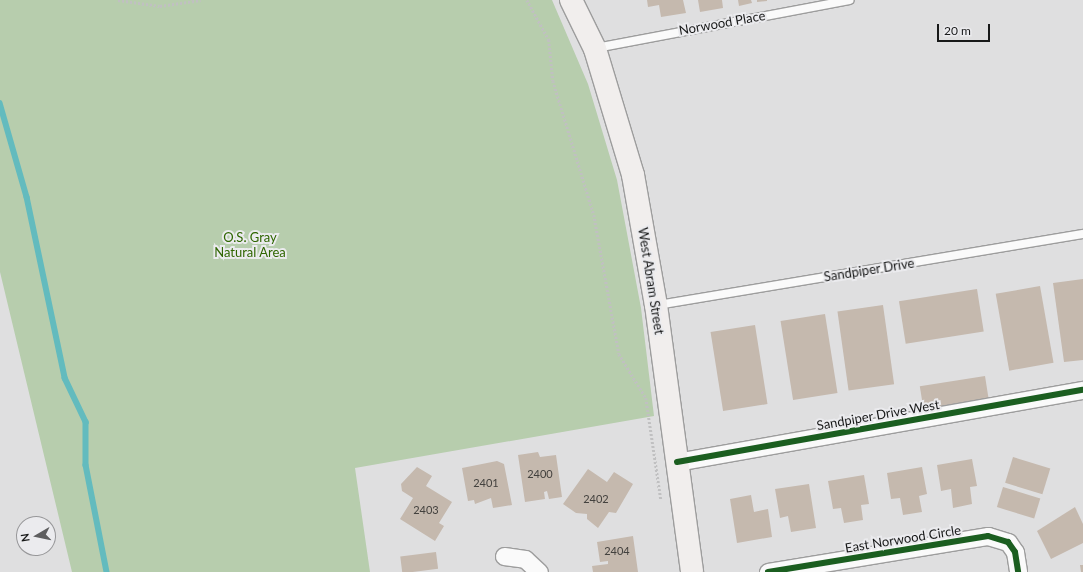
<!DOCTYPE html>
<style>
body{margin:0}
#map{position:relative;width:1083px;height:572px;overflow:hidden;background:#dfdfe0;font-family:Lato,sans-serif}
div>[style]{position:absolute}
.green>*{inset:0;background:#b7cdad}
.stream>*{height:5.5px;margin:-2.75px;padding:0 2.75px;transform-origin:2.75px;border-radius:2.75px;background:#63bbbe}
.building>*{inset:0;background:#c5b9ae;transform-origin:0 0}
.path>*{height:2.5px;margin-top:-1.25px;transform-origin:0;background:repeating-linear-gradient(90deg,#c0c0c1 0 2px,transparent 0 4px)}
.roads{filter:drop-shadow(1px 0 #9d9d9d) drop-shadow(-1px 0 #9d9d9d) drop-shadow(0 1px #9d9d9d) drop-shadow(0 -1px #9d9d9d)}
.lane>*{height:8px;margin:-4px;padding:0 4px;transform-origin:4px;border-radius:4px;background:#fafafa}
.street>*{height:17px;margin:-8.5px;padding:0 8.5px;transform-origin:8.5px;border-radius:8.5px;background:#fafafa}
.secondary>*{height:22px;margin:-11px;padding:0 11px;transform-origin:11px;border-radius:11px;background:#f1eeed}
.cycleway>*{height:6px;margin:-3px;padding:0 3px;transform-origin:3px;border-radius:3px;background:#1b5e20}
span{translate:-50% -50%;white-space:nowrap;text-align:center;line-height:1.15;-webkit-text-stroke:4px #ebebee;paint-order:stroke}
.number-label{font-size:11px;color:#43413e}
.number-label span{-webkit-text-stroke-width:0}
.street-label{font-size:13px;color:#181919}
.park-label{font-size:13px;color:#2f6600}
.north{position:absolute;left:16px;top:516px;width:40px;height:40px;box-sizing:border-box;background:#ebebee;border:1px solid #979799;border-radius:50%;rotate:261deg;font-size:11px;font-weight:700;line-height:16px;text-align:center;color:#181919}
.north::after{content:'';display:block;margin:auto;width:14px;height:18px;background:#5e5e5f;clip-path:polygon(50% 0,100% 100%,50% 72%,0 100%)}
.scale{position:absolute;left:937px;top:24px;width:53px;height:18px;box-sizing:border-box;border:2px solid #181919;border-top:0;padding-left:5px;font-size:12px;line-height:14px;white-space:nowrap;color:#181919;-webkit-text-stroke:3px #ebebee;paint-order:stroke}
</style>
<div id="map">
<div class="green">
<div style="clip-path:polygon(0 0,552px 0,588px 84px,617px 180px,641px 308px,654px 416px,355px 468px,370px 572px,72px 572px,0 272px)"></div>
</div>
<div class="stream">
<div style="left:0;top:103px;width:98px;rotate:74deg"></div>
<div style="left:27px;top:197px;width:185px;rotate:78.1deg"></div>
<div style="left:65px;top:378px;width:49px;rotate:64.5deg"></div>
<div style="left:86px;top:422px;width:43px;rotate:90deg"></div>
<div style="left:86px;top:465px;width:109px;rotate:78.9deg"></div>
</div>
<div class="building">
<div style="clip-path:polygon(647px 0,683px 0,686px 13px,661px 17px,659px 5px,648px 7px)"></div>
<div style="clip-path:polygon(698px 0,722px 0,723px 8px,700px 12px)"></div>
<div style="clip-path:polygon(738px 0,751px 0,752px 3px,739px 6px)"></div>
<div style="clip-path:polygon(757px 0,767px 0,767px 1px,757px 2px)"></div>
<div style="clip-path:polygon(1083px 279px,1083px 360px,1064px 362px,1053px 283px)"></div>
<div style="left:1040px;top:286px;width:78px;height:45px;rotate:80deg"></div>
<div style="left:977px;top:289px;width:43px;height:79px;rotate:81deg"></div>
<div style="left:883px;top:305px;width:80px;height:46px;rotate:82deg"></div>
<div style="left:825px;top:314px;width:80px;height:45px;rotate:81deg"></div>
<div style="left:755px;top:325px;width:80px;height:45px;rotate:81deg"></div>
<div style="left:985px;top:376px;width:25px;height:66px;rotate:81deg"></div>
<div style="clip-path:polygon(538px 452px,540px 457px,556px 455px,562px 497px,549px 499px,547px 491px,544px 492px,545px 499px,525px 502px,518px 455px)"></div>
<div style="left:1013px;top:457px;width:39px;height:27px;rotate:17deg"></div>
<div style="clip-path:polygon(972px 459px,977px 486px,970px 487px,972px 504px,953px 508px,951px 489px,941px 491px,937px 465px)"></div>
<div style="clip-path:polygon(497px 461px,504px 464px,512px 505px,493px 508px,491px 498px,475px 504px,474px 500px,468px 501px,462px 468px)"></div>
<div style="clip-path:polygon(417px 467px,432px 476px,426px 486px,452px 502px,439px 523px,444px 526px,435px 541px,400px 519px,413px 498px,402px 491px,401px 484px)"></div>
<div style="clip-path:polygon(922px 467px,927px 494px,919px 496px,922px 512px,903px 515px,900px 498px,891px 499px,887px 473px)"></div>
<div style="clip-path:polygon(588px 469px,607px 482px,614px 472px,633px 484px,616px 513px,609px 512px,598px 528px,587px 519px,587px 514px,576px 513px,563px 504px)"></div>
<div style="clip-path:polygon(864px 475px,869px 504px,861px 505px,863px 520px,844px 523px,841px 508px,833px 509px,828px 481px)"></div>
<div style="clip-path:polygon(809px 484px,816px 528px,791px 532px,788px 516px,780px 518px,775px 489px)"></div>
<div style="left:1003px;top:487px;width:39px;height:21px;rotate:17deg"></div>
<div style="clip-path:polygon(751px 495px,754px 512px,768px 509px,772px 537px,737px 543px,730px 499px)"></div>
<div style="clip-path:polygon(1075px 507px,1083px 524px,1083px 543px,1051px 559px,1037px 531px)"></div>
<div style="clip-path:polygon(633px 536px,638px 572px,593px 572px,592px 566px,608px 564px,608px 561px,600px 562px,597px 542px)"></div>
<div style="left:436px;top:552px;width:17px;height:36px;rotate:83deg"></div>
<div style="clip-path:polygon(1080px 565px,1083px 565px,1083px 572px,1081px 572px)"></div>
</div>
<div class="path">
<div style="left:118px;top:0;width:42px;rotate:8.1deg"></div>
<div style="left:160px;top:6px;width:41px;rotate:-8.3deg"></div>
<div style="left:527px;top:0;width:46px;rotate:61.2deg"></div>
<div style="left:549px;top:40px;width:41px;rotate:84.4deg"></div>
<div style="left:553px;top:81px;width:140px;rotate:73deg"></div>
<div style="left:594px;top:215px;width:141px;rotate:79.8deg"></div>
<div style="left:619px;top:354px;width:52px;rotate:58.5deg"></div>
<div style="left:646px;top:398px;width:103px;rotate:81.6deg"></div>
</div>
<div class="roads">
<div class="lane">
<div style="left:596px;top:48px;width:258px;rotate:-10.7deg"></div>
<div style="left:658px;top:305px;width:431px;rotate:-9.5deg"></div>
</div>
<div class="street">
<div style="left:677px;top:462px;width:412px;rotate:-10.1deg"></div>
<div style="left:504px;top:556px;width:21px;rotate:8deg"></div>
<div style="left:525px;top:559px;width:19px;rotate:43deg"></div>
<div style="left:768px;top:572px;width:223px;rotate:-9.3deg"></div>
<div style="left:988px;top:536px;width:21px;rotate:17deg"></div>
<div style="left:1008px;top:542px;width:12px;rotate:55deg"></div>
<div style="left:1015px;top:552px;width:20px;rotate:81deg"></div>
</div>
<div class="secondary">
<div style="left:571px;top:0;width:55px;rotate:63.9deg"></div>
<div style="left:595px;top:49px;width:132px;rotate:73.2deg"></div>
<div style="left:633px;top:175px;width:132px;rotate:80deg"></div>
<div style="left:656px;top:305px;width:269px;rotate:82.3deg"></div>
</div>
</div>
<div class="cycleway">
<div style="left:677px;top:462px;width:412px;rotate:-10.1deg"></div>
<div style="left:768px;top:572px;width:223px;rotate:-9.3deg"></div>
<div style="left:988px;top:536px;width:21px;rotate:17deg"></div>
<div style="left:1008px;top:542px;width:12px;rotate:55deg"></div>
<div style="left:1015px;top:552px;width:20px;rotate:81deg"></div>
</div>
<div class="number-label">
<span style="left:540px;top:474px">2400</span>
<span style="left:486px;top:483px">2401</span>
<span style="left:596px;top:499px">2402</span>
<span style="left:426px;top:510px">2403</span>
<span style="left:617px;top:551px">2404</span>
</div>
<div class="street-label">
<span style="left:722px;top:23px;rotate:-10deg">Norwood Place</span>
<span style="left:869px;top:270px;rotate:-9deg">Sandpiper Drive</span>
<span style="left:651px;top:281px;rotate:81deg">West Abram Street</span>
<span style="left:878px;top:415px;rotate:-10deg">Sandpiper Drive West</span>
<span style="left:903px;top:539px;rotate:-9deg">East Norwood Circle</span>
</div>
<div class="park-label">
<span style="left:250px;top:245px">O.S. Gray<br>Natural Area</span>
</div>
<div class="north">N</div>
<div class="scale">20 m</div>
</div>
